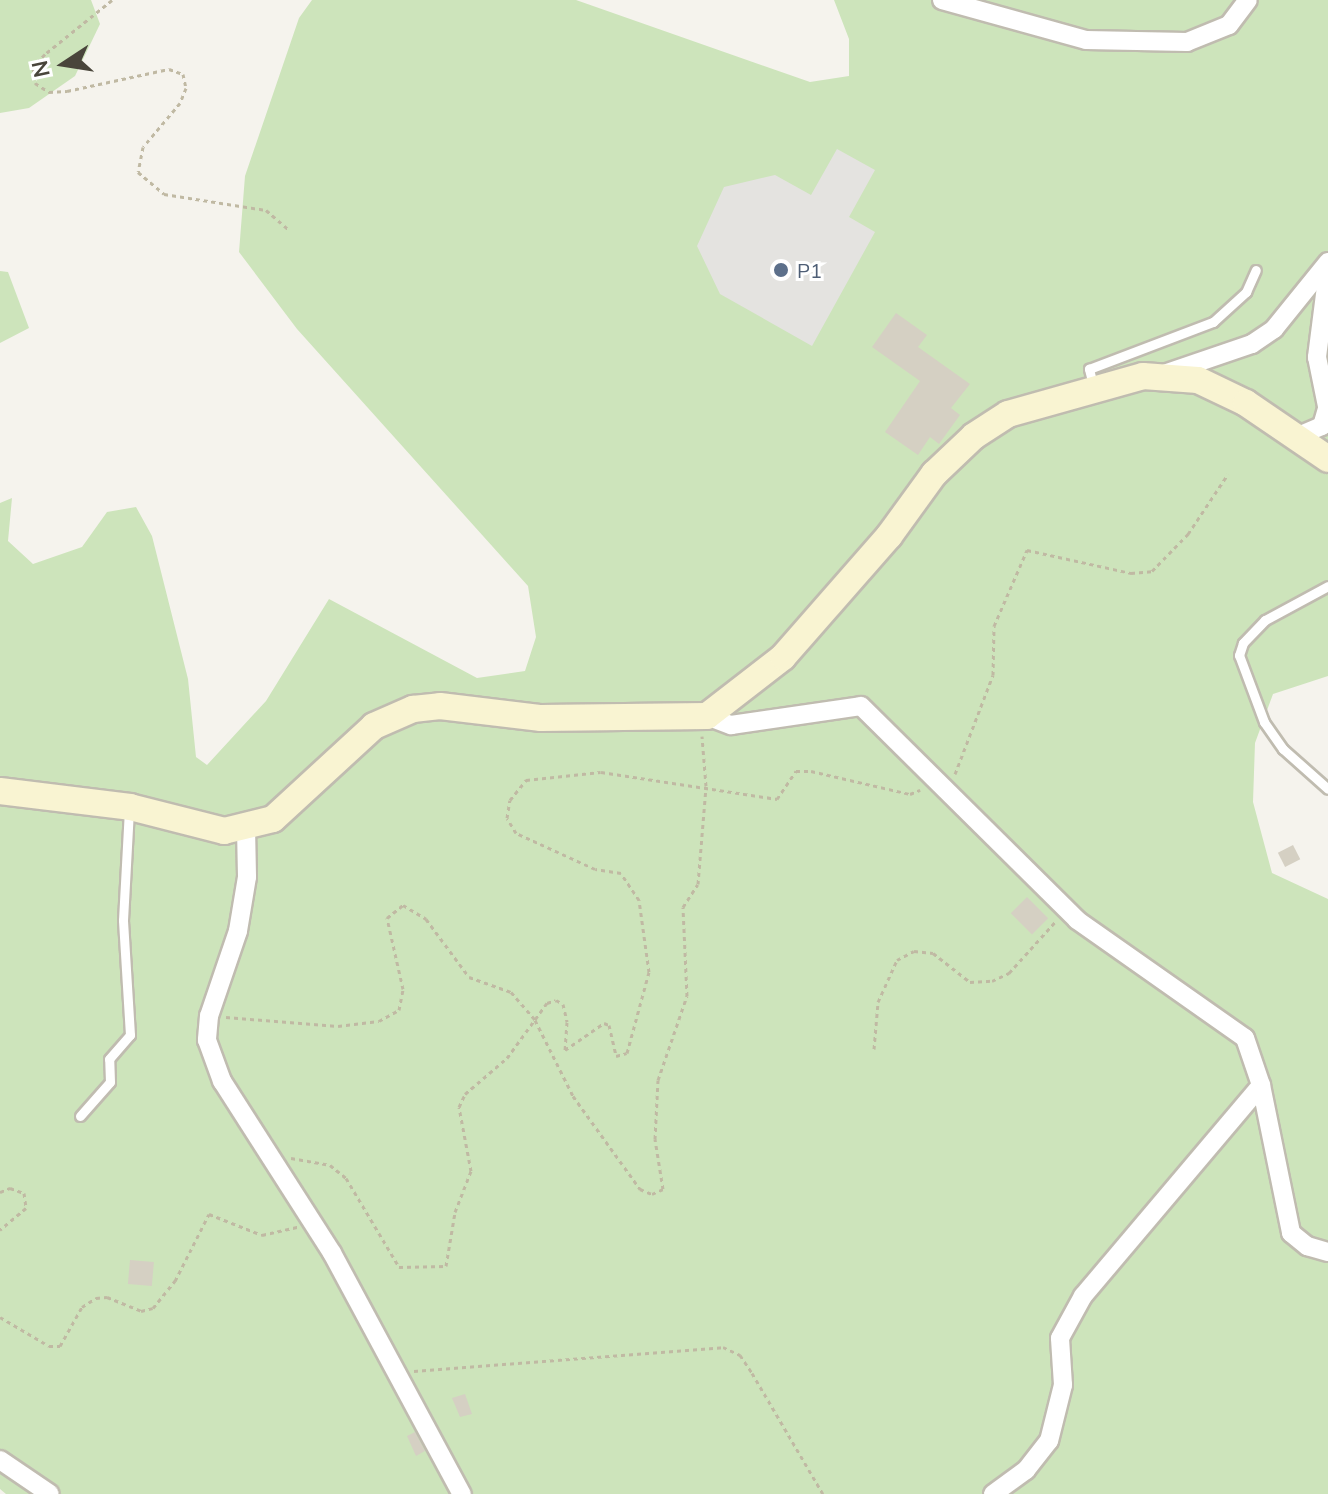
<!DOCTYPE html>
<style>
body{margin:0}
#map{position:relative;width:1328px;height:1494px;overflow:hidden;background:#f5f3ed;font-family:Mulish,sans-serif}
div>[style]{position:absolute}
.green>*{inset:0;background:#cde4bb}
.parking>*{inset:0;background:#e4e3e0}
.building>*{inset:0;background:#d5d0c3;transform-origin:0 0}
.path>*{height:3px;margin-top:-1.5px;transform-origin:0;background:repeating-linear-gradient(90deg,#c0b9a3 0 4px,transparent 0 8px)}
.roads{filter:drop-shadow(2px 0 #c0bcb0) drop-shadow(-2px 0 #c0bcb0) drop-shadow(0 2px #c0bcb0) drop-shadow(0 -2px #c0bcb0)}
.lane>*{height:9px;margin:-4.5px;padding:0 4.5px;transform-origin:4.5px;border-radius:4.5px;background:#fff}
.street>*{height:18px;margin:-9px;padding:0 9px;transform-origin:9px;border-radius:9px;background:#fff}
.secondary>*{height:26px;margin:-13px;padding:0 13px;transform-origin:13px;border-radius:13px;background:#f9f4d2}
.dots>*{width:22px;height:22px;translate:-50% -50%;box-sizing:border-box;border:4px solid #fff;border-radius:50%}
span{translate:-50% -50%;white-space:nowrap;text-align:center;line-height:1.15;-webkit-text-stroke:6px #fff;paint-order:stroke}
.service-label{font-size:20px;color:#4e5e75}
.left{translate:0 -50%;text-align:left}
.north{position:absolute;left:24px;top:24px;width:80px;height:80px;-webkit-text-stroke:6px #fff;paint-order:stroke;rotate:258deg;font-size:22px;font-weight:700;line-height:32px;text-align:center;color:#49453b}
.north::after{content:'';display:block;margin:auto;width:28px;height:36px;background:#49453b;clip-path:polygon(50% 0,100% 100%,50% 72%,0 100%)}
</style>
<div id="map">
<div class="green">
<div style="clip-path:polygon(0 0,91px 0,100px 24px,75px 76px,29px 108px,0 113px)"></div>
<div style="clip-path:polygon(312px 0,576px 0,810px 82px,849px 76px,849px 39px,834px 0,1328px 0,1328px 676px,1273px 694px,1255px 743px,1253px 802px,1272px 873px,1328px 899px,1328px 1494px,6px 1494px,0 1489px,0 503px,12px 498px,8px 541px,33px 564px,82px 547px,107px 512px,136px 507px,152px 536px,188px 679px,196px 757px,207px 765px,266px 701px,329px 599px,477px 678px,525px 671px,536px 637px,528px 586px,297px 329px,239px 252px,245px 176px,299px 18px)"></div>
<div style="clip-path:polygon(0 271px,8px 272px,29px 328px,0 343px)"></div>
</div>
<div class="parking">
<div style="clip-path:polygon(837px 149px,875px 170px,849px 217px,875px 232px,812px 346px,720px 294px,697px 246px,724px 187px,775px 175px,811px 195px)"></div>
</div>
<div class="building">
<div style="clip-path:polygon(896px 313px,927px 335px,918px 347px,970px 384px,951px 408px,960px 415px,939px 444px,930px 437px,918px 455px,885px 432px,920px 381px,872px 347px)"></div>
<div style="left:1293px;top:845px;width:16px;height:17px;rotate:63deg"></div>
<div style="left:1027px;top:897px;width:30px;height:23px;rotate:45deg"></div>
<div style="left:130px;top:1260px;width:24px;height:24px;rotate:5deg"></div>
<div style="clip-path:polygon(465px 1394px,472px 1414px,460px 1417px,452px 1398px)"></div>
<div style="clip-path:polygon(415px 1432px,425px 1451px,416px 1456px,407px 1436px)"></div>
</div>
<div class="path">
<div style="left:112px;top:0;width:86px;rotate:141.1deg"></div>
<div style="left:45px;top:54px;width:18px;rotate:133deg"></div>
<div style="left:33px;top:67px;width:16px;rotate:83deg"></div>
<div style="left:35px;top:83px;width:17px;rotate:33deg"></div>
<div style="left:49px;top:92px;width:18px;rotate:-3deg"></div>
<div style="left:67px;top:91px;width:104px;rotate:-12.2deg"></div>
<div style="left:169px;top:69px;width:15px;rotate:20deg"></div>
<div style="left:183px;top:74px;width:14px;rotate:78deg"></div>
<div style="left:186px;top:88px;width:16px;rotate:112deg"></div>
<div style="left:180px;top:103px;width:57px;rotate:130.1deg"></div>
<div style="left:143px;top:147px;width:25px;rotate:101deg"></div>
<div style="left:138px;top:172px;width:34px;rotate:40deg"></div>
<div style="left:164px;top:194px;width:103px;rotate:8.9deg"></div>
<div style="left:266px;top:210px;width:30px;rotate:41deg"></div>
<div style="left:955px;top:774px;width:106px;rotate:-69deg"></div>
<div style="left:993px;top:675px;width:49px;rotate:-88.8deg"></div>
<div style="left:994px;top:626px;width:83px;rotate:-66.5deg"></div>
<div style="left:1027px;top:550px;width:107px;rotate:12.5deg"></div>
<div style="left:1131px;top:573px;width:21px;rotate:-5deg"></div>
<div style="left:1152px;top:571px;width:52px;rotate:-45.8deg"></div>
<div style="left:1188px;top:534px;width:72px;rotate:-56.3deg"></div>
<div style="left:226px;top:1017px;width:112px;rotate:4.6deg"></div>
<div style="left:338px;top:1026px;width:41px;rotate:-7deg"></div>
<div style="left:379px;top:1021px;width:23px;rotate:-29deg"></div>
<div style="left:399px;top:1010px;width:21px;rotate:-79deg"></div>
<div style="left:403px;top:989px;width:73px;rotate:-102.7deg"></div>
<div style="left:387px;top:918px;width:21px;rotate:-39deg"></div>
<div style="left:403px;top:905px;width:27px;rotate:31deg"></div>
<div style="left:426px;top:919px;width:72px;rotate:53.4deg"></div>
<div style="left:469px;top:977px;width:45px;rotate:19.7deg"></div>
<div style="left:511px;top:992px;width:37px;rotate:49deg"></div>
<div style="left:535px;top:1020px;width:85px;rotate:63.4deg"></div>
<div style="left:573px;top:1096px;width:115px;rotate:54.2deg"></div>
<div style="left:640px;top:1189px;width:13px;rotate:23deg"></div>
<div style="left:652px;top:1194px;width:12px;rotate:-24deg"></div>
<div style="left:663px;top:1189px;width:51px;rotate:-99.1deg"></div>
<div style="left:655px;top:1139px;width:59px;rotate:-87.1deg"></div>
<div style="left:658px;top:1080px;width:89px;rotate:-71deg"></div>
<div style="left:687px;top:996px;width:89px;rotate:-92.6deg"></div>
<div style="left:683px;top:907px;width:27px;rotate:-57deg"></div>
<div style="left:698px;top:884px;width:98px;rotate:-85.3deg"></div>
<div style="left:706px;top:786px;width:50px;rotate:-94.6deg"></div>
<div style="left:874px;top:1049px;width:47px;rotate:-85.1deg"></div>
<div style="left:878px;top:1002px;width:46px;rotate:-65.7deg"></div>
<div style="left:897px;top:960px;width:19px;rotate:-28deg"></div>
<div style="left:914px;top:951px;width:19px;rotate:6deg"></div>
<div style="left:933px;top:953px;width:47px;rotate:38.1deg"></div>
<div style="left:970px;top:982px;width:22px;rotate:-3deg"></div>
<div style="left:992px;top:981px;width:19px;rotate:-25deg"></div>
<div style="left:1009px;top:973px;width:70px;rotate:-47.9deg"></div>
<div style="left:291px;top:1158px;width:40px;rotate:10deg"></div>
<div style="left:330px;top:1165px;width:21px;rotate:39deg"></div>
<div style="left:346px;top:1178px;width:104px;rotate:59.2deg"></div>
<div style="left:399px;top:1267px;width:47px;rotate:-1.2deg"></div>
<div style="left:446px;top:1266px;width:55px;rotate:-80.5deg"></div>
<div style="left:455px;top:1212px;width:44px;rotate:-68.7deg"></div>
<div style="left:471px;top:1171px;width:65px;rotate:-100.6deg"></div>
<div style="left:459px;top:1107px;width:14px;rotate:-65deg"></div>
<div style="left:465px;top:1094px;width:55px;rotate:-40.6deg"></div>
<div style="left:507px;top:1058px;width:68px;rotate:-54deg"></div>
<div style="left:547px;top:1003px;width:9px;rotate:-18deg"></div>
<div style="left:556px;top:1000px;width:8px;rotate:30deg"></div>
<div style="left:563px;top:1004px;width:18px;rotate:77deg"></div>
<div style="left:567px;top:1022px;width:28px;rotate:94deg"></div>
<div style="left:565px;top:1050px;width:47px;rotate:-34.7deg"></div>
<div style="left:604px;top:1023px;width:5px;rotate:22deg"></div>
<div style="left:609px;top:1025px;width:32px;rotate:77deg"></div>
<div style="left:616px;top:1056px;width:11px;rotate:-15deg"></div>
<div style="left:627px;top:1053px;width:84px;rotate:-74.8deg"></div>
<div style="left:649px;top:972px;width:73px;rotate:-97.9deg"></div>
<div style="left:639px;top:900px;width:32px;rotate:-124deg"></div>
<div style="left:621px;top:873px;width:26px;rotate:-171deg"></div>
<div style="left:595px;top:869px;width:87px;rotate:-155.5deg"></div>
<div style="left:516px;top:833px;width:17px;rotate:-121deg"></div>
<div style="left:507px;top:818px;width:18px;rotate:-81deg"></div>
<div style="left:510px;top:800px;width:26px;rotate:-51deg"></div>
<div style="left:526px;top:780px;width:75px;rotate:-6.1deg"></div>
<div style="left:601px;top:772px;width:178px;rotate:8.7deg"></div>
<div style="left:777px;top:799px;width:34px;rotate:-56deg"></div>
<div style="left:796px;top:771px;width:15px"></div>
<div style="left:811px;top:771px;width:102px;rotate:13.1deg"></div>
<div style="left:910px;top:794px;width:11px;rotate:-22deg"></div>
<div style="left:0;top:1192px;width:11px;rotate:-22deg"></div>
<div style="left:10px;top:1188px;width:15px;rotate:20deg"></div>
<div style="left:24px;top:1193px;width:15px;rotate:82deg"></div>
<div style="left:26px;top:1208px;width:34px;rotate:140deg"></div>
<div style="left:0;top:1317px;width:57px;rotate:30.6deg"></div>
<div style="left:49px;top:1346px;width:11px"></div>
<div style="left:60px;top:1346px;width:45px;rotate:-60.6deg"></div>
<div style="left:82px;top:1307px;width:17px;rotate:-33deg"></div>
<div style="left:96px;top:1298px;width:11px;rotate:-5deg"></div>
<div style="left:107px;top:1297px;width:37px;rotate:22deg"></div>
<div style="left:141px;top:1311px;width:12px;rotate:-14deg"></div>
<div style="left:153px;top:1308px;width:35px;rotate:-51deg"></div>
<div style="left:175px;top:1281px;width:75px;rotate:-63.1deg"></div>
<div style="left:209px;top:1214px;width:57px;rotate:21.6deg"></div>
<div style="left:262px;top:1235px;width:37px;rotate:-13deg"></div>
<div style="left:414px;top:1371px;width:310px;rotate:-4.4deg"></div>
<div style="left:723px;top:1347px;width:19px;rotate:25deg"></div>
<div style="left:740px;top:1355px;width:22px;rotate:56deg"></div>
<div style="left:752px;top:1373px;width:140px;rotate:59.6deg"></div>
</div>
<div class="roads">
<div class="lane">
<div style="left:1094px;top:389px;width:21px;rotate:-104deg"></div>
<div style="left:1089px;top:369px;width:133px;rotate:-20.8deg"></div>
<div style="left:1213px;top:322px;width:45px;rotate:-42.3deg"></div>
<div style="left:1246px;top:292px;width:24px;rotate:-66deg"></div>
<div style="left:1328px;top:586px;width:72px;rotate:151.6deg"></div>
<div style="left:1265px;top:620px;width:32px;rotate:134deg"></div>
<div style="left:1243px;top:643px;width:13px;rotate:108deg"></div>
<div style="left:1239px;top:655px;width:72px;rotate:69.5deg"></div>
<div style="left:1264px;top:722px;width:33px;rotate:55deg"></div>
<div style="left:1283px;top:749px;width:60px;rotate:41.6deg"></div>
<div style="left:80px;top:1116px;width:45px;rotate:-48.6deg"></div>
<div style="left:110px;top:1082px;width:23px;rotate:-92deg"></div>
<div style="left:109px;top:1059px;width:32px;rotate:-49deg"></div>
<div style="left:130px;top:1035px;width:115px;rotate:-93.5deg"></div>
<div style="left:123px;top:920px;width:110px;rotate:-86.9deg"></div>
</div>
<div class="street">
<div style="left:942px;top:0;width:149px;rotate:15.5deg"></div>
<div style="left:1086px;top:40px;width:101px;rotate:1.1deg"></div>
<div style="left:1187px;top:42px;width:45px;rotate:-22deg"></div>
<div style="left:1229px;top:25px;width:31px;rotate:-53deg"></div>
<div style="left:1328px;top:271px;width:87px;rotate:97.3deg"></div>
<div style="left:1317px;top:357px;width:55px;rotate:78.5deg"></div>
<div style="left:1161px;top:375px;width:96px;rotate:-18.8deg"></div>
<div style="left:1252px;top:344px;width:27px;rotate:-34deg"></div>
<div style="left:1274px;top:329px;width:86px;rotate:-51.1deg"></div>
<div style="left:1296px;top:437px;width:28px;rotate:-23deg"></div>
<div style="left:1322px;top:426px;width:18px;rotate:-74deg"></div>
<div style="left:707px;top:716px;width:26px;rotate:21deg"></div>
<div style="left:731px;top:725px;width:131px;rotate:-8.3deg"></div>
<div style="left:861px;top:706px;width:304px;rotate:44.7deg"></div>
<div style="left:1077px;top:920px;width:205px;rotate:35.1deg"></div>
<div style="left:1245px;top:1038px;width:50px;rotate:71.2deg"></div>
<div style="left:1261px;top:1085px;width:151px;rotate:78.5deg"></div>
<div style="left:1291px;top:1233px;width:21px;rotate:39deg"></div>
<div style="left:1307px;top:1246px;width:22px;rotate:16deg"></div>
<div style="left:246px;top:828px;width:49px;rotate:88.8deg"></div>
<div style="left:247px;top:877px;width:55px;rotate:99.5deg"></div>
<div style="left:238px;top:931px;width:90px;rotate:108.8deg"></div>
<div style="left:209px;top:1016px;width:24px;rotate:95deg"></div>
<div style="left:207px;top:1040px;width:44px;rotate:69.9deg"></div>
<div style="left:222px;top:1081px;width:204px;rotate:57.4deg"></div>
<div style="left:332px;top:1253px;width:274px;rotate:61.7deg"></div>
<div style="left:0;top:1460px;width:60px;rotate:34.2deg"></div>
<div style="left:993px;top:1494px;width:41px;rotate:-36deg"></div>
<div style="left:1026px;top:1470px;width:37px;rotate:-52deg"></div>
<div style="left:1049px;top:1441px;width:58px;rotate:-76deg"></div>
<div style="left:1063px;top:1385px;width:47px;rotate:-93.7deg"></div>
<div style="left:1060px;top:1338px;width:48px;rotate:-61.3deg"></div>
<div style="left:1083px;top:1296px;width:276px;rotate:-49.8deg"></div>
</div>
<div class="secondary">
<div style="left:0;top:791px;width:131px;rotate:7deg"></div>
<div style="left:130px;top:807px;width:97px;rotate:14.3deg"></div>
<div style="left:224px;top:831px;width:50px;rotate:-13.8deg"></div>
<div style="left:273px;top:819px;width:137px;rotate:-42.6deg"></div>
<div style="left:374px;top:726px;width:43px;rotate:-23.6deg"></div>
<div style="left:413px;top:709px;width:27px;rotate:-6deg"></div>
<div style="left:440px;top:706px;width:102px;rotate:6.8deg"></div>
<div style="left:541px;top:718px;width:166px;rotate:-0.7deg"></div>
<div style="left:707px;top:716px;width:96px;rotate:-37.8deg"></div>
<div style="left:783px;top:657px;width:161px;rotate:-48.8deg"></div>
<div style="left:889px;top:536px;width:77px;rotate:-54deg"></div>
<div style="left:934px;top:474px;width:55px;rotate:-43.5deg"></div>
<div style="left:974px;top:436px;width:40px;rotate:-32.9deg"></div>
<div style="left:1008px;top:414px;width:140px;rotate:-15.7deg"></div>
<div style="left:1143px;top:376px;width:55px;rotate:4.2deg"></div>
<div style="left:1198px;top:380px;width:53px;rotate:25.6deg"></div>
<div style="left:1246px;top:403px;width:99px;rotate:34.3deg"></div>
</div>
</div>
<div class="dots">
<div style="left:781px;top:270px;background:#5c6f8a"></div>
</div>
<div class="service-label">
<span class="left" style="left:797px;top:270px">P1</span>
</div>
<div class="north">N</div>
</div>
